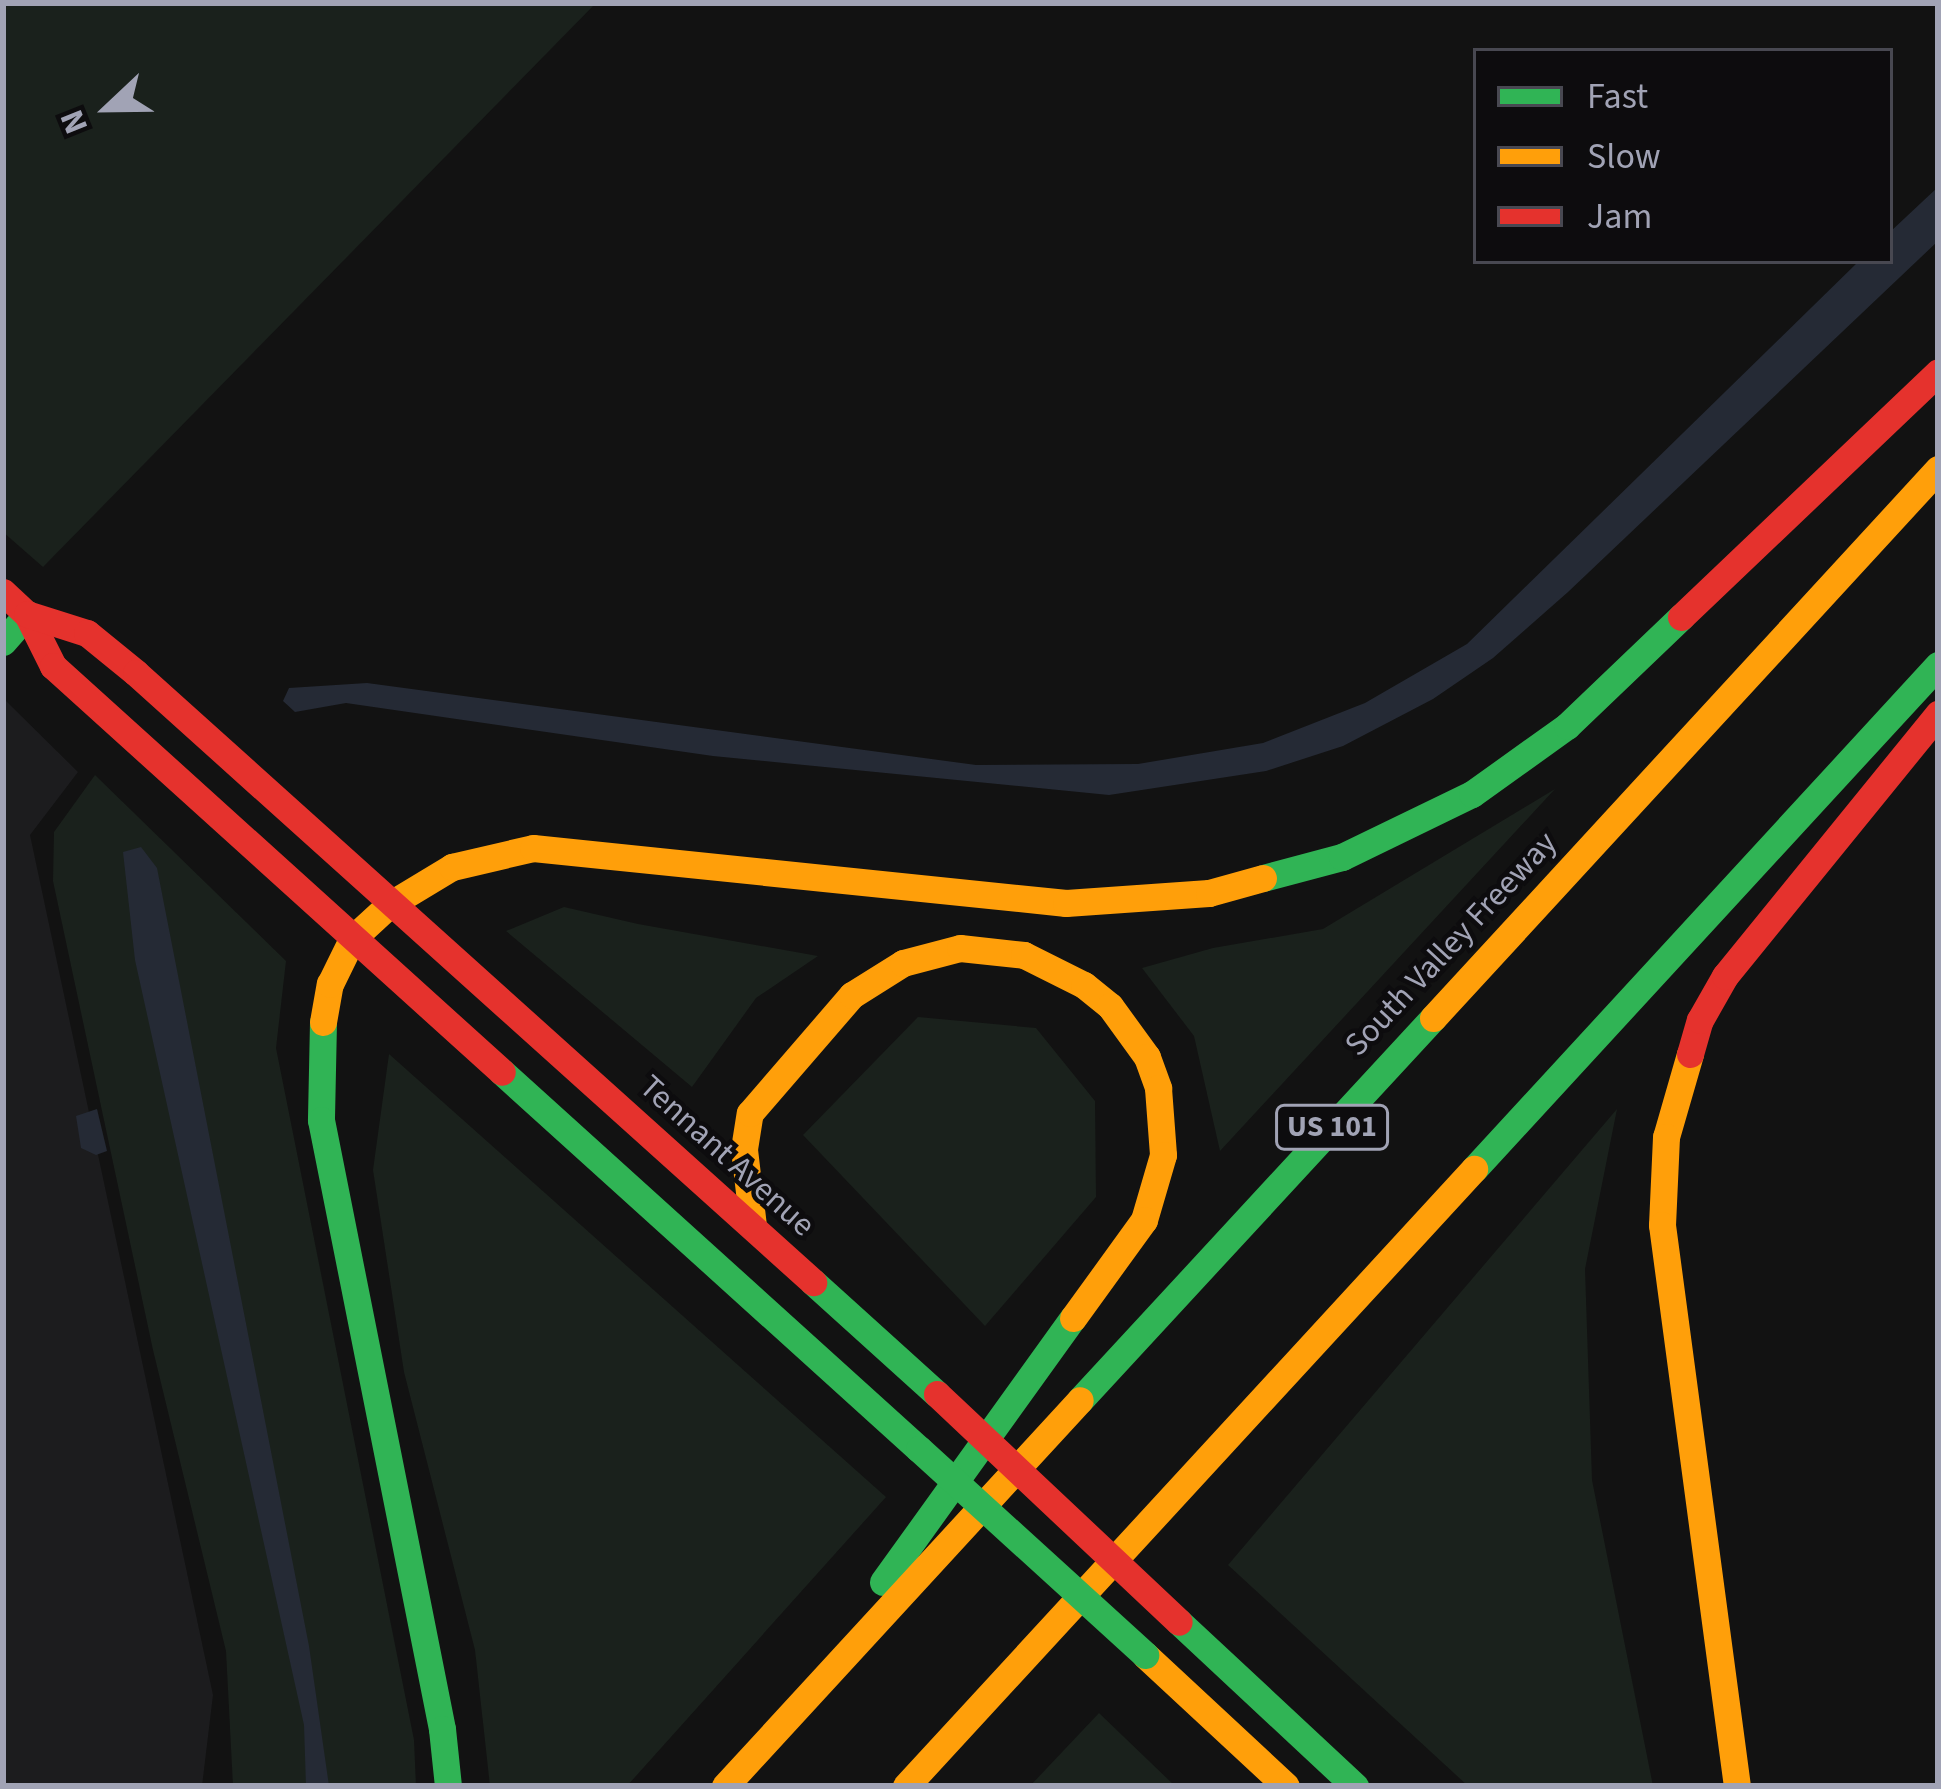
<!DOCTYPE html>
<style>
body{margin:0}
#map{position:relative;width:1941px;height:1789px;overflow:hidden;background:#121212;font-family:"Source Sans 3",sans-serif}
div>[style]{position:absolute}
.built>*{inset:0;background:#1c1c1e}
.green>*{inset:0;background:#1a211c}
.water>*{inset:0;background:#252a35}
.fast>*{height:27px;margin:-13.5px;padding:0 13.5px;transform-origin:13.5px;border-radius:13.5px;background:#30b455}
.slow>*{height:27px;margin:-13.5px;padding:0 13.5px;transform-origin:13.5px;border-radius:13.5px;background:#ff9f0a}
.jam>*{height:27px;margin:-13.5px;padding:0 13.5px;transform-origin:13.5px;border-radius:13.5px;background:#e5322d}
.fast-bridge>*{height:27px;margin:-13.5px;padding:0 13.5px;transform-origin:13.5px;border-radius:13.5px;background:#30b455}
.jam-bridge>*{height:27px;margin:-13.5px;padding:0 13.5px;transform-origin:13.5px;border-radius:13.5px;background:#e5322d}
span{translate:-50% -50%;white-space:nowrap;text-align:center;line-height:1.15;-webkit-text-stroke:9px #0d0c0e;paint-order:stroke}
.shield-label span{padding:3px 9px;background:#0d0c0e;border:3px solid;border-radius:9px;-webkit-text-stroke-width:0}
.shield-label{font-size:30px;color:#a1a3b5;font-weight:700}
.street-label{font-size:33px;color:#a1a3b5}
.frame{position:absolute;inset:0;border:6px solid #a1a3b5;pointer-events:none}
.legend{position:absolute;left:1473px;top:48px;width:420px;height:216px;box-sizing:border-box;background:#0d0c0e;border:3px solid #484851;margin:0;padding:15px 21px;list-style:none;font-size:36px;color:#a1a3b5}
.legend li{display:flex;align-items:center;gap:24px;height:60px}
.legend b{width:60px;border:3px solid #484851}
.north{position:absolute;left:48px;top:48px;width:120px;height:120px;-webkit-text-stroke:9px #0d0c0e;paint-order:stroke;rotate:248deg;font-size:33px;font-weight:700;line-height:48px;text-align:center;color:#a1a3b5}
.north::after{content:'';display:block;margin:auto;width:42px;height:54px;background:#a1a3b5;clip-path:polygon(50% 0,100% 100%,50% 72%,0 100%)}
</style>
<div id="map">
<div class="built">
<div style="clip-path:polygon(3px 698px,78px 772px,30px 835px,213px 1695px,202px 1786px,3px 1786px)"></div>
</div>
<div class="green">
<div style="clip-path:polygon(3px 3px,596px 3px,43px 567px,3px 532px)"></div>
<div style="clip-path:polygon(95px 775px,286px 961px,276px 1048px,414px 1740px,416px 1786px,233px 1786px,226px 1651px,153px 1350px,53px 881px,54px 832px)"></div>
<div style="clip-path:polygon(1555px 789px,1220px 1151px,1194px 1036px,1142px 968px,1213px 948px,1323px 929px)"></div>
<div style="clip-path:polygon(564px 907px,638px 924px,818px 956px,756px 998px,692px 1087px,506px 931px)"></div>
<div style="clip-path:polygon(918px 1017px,1036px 1028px,1095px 1101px,1096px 1197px,985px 1326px,803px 1135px)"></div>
<div style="clip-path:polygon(389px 1054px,886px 1497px,627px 1786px,490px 1786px,475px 1650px,404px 1372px,373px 1170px)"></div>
<div style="clip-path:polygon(1617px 1109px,1585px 1269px,1592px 1480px,1653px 1786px,1468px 1786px,1228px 1565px)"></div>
<div style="clip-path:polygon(1099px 1713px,1175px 1786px,1030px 1786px)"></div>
</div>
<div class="water">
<div style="clip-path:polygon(1938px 187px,1938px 241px,1568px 592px,1493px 658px,1433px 699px,1343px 746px,1266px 771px,1109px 795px,713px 756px,346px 703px,295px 712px,283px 701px,289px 688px,367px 683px,976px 765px,1138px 764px,1263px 743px,1365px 703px,1467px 644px,1859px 261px,1890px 261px,1890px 232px)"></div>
<div style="clip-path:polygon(141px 847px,157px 868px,309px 1646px,329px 1786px,306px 1786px,304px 1725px,135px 960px,123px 852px)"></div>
<div style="clip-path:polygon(97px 1109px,107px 1151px,96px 1155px,81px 1148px,76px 1116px)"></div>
</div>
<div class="fast">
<div style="left:3px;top:642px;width:37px;rotate:-49deg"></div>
<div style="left:1263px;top:878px;width:82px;rotate:-14.9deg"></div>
<div style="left:1342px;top:857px;width:144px;rotate:-25.9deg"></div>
<div style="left:1472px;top:794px;width:117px;rotate:-35.6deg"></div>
<div style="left:1567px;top:726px;width:158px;rotate:-43.7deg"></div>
<div style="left:323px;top:1022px;width:98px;rotate:91.2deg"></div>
<div style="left:321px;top:1120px;width:621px;rotate:78.76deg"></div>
<div style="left:442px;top:1729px;width:57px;rotate:84deg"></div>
<div style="left:502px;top:1072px;width:562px;rotate:42.12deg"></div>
<div style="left:1474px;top:1169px;width:685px;rotate:-47.37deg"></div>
<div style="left:813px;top:1282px;width:167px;rotate:42.1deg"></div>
<div style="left:1080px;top:1400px;width:520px;rotate:-47.26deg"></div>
<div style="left:883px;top:1582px;width:325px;rotate:-54.3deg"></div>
<div style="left:1179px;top:1622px;width:241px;rotate:43deg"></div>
</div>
<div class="slow">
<div style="left:1433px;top:1018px;width:746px;rotate:-47.39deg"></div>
<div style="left:323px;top:1022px;width:39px;rotate:-80deg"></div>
<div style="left:330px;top:984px;width:50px;rotate:-63.9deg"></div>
<div style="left:352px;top:939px;width:50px;rotate:-42.6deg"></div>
<div style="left:389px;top:905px;width:74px;rotate:-31.1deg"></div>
<div style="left:452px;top:867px;width:83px;rotate:-13.2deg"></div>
<div style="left:533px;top:848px;width:536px;rotate:5.89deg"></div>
<div style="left:1066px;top:903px;width:143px;rotate:-4deg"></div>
<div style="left:1209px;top:893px;width:56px;rotate:-15.5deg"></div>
<div style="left:1690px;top:1054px;width:86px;rotate:106.1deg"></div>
<div style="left:1666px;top:1137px;width:88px;rotate:92.6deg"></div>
<div style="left:1662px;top:1225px;width:566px;rotate:82.39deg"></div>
<div style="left:753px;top:1226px;width:78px;rotate:-96.7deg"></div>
<div style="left:744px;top:1149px;width:36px;rotate:-81deg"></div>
<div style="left:750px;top:1113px;width:156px;rotate:-49.2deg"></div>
<div style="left:852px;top:995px;width:60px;rotate:-32.1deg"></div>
<div style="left:903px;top:963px;width:59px;rotate:-14.7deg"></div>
<div style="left:960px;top:948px;width:64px;rotate:6.2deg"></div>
<div style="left:1024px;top:955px;width:67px;rotate:26.6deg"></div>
<div style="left:1084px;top:985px;width:33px;rotate:39deg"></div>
<div style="left:1110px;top:1006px;width:63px;rotate:54deg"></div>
<div style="left:1147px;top:1057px;width:33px;rotate:70deg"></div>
<div style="left:1158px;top:1088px;width:67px;rotate:85.7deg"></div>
<div style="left:1163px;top:1155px;width:68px;rotate:106.3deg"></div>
<div style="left:1144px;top:1220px;width:121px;rotate:125.9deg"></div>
<div style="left:1145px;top:1655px;width:192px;rotate:42.9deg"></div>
<div style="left:725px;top:1786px;width:524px;rotate:-47.4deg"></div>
<div style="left:906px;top:1786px;width:839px;rotate:-47.37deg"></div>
</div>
<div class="jam">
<div style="left:3px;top:592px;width:33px;rotate:43deg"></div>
<div style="left:27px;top:614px;width:58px;rotate:63.4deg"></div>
<div style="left:53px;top:666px;width:605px;rotate:42.12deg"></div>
<div style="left:27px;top:614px;width:63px;rotate:17.6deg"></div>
<div style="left:87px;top:633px;width:63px;rotate:39.2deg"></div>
<div style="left:136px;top:673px;width:911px;rotate:41.97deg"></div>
<div style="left:1681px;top:617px;width:355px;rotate:-43.6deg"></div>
<div style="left:1690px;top:1054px;width:35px;rotate:-74deg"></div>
<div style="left:1700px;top:1020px;width:51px;rotate:-60.4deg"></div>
<div style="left:1725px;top:976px;width:338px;rotate:-50.9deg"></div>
</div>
<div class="fast-bridge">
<div style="left:919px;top:1449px;width:306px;rotate:42.3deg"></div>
</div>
<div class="jam-bridge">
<div style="left:937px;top:1394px;width:332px;rotate:43.3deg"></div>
</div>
<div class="shield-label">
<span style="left:1332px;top:1127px">US 101</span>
</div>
<div class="street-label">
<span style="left:1451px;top:944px;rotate:-47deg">South Valley Freeway</span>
<span style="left:727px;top:1156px;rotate:42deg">Tennant Avenue</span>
</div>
<div class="frame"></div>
<ul class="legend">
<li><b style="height:15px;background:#30b455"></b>Fast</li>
<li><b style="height:15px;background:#ff9f0a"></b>Slow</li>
<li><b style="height:15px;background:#e5322d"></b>Jam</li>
</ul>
<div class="north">N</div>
</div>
